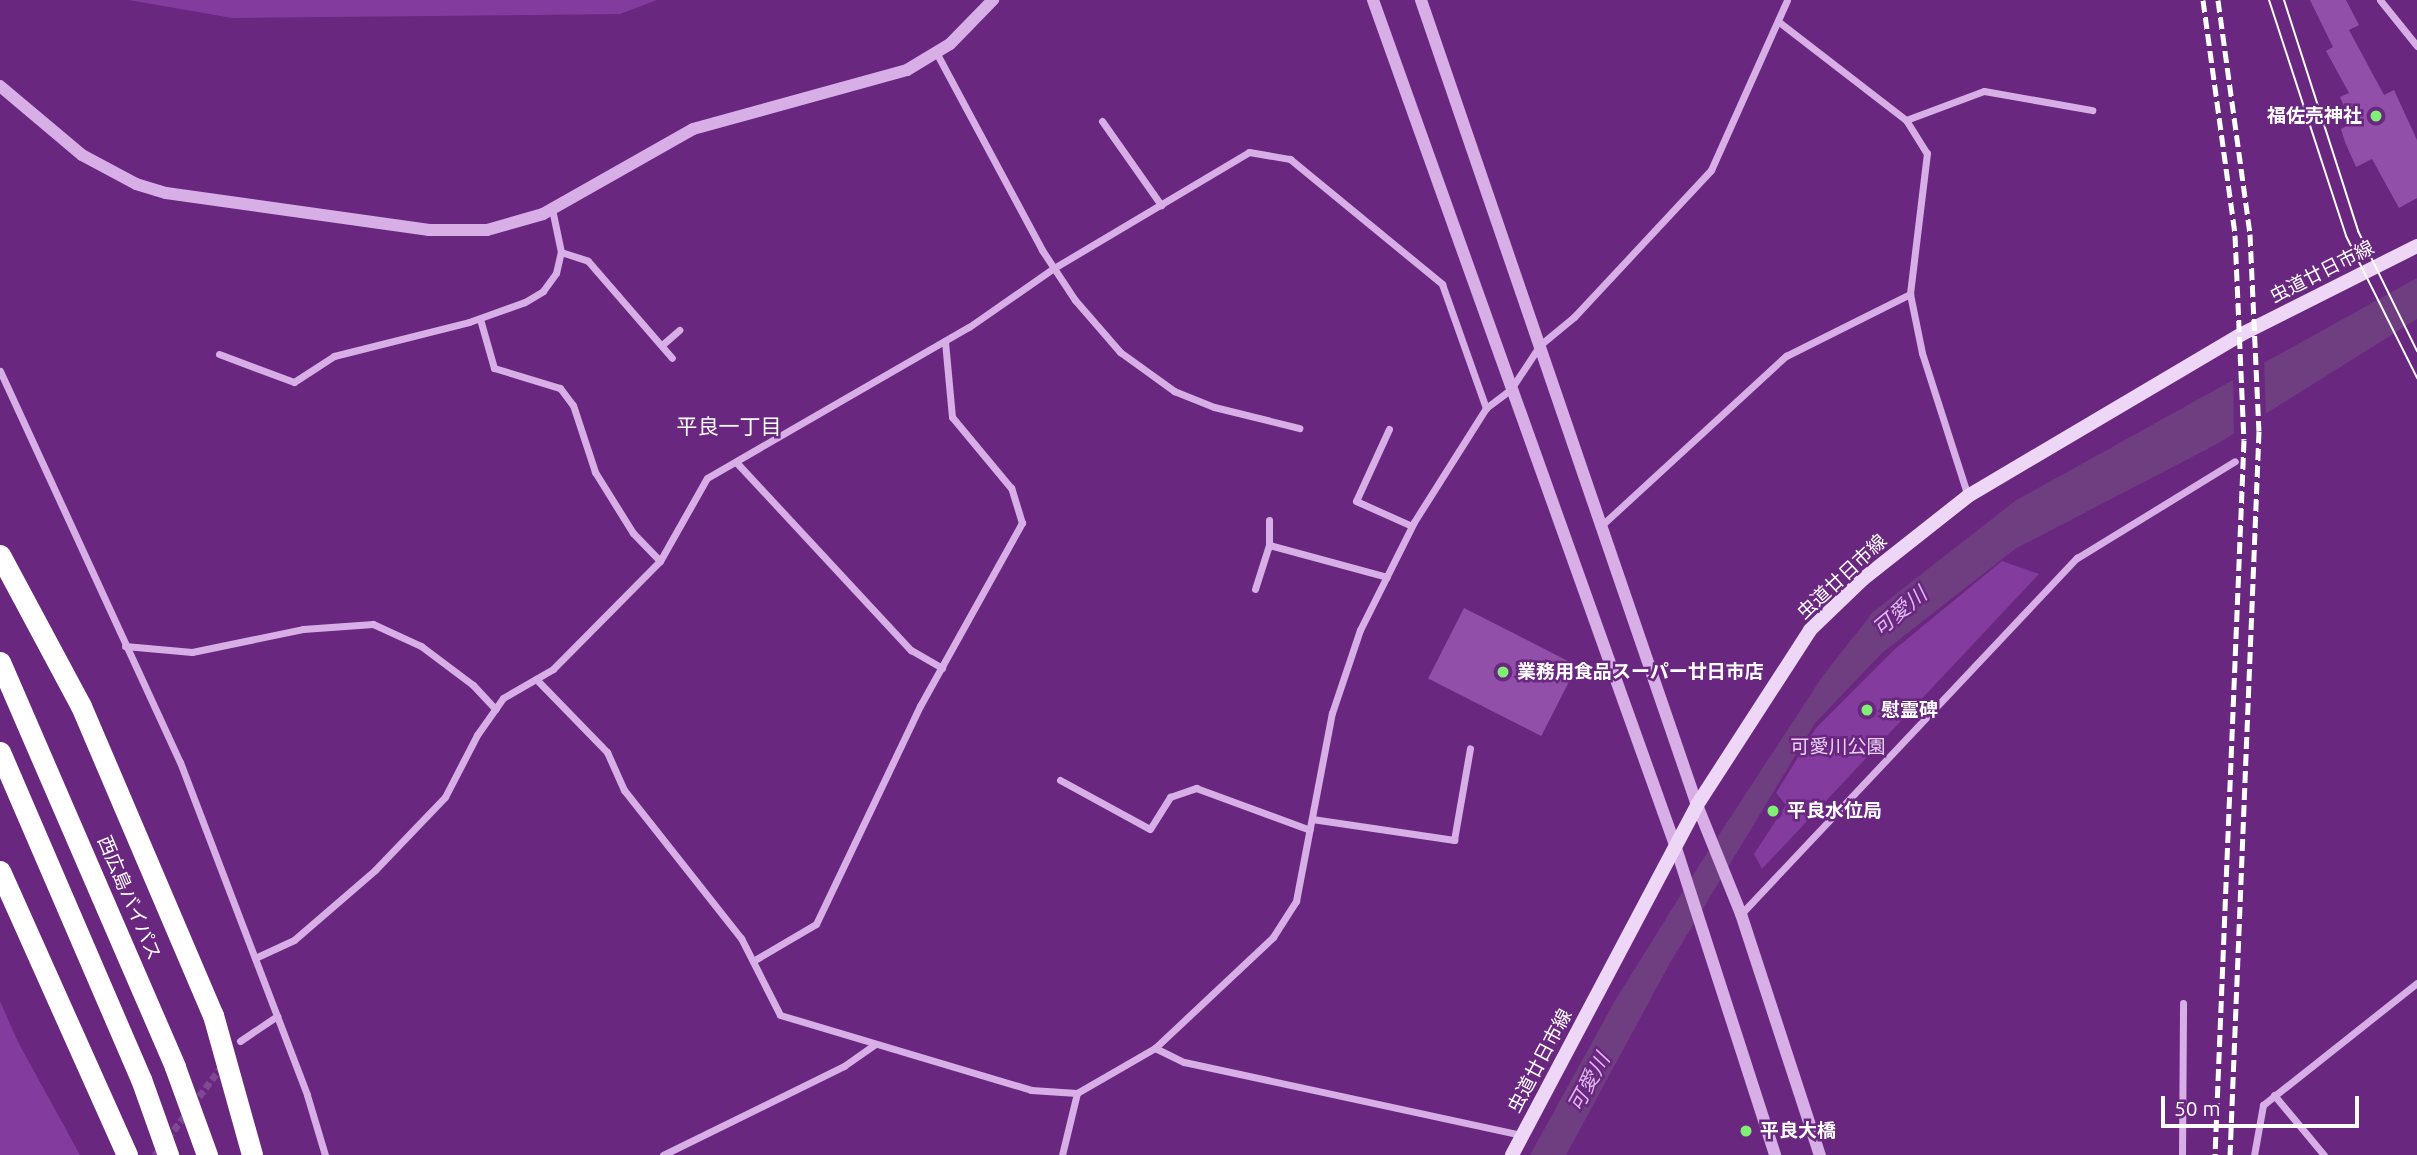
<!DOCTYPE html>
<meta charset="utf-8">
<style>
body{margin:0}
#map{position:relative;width:2417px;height:1155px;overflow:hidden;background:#692780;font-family:Ubuntu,"Noto Sans JP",sans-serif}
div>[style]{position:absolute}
.green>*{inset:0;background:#833b9d}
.water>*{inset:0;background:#6f3e80}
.pier>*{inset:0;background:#692780}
.building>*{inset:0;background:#914fa9;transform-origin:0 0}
.minor-tunnel>*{height:7px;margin-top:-3.5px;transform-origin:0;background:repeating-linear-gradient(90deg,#804793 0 7px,transparent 0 10.5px)}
.minor>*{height:7px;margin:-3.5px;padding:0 3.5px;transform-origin:3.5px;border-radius:3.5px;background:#d7aee6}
.tertiary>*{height:12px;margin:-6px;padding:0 6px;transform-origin:6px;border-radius:6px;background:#d7aee6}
.secondary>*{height:14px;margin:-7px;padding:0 7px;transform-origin:7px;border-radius:7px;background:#eed7f6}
.motorway>*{height:21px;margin:-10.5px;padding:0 10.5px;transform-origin:10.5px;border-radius:10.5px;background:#fff}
.tram>*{height:2px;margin:-1px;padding:0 1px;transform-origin:1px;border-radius:1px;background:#fff}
.rail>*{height:5px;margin-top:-2.5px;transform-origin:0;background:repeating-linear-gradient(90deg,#fff 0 12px,transparent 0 17px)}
.motorway-bridge>*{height:21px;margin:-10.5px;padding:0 10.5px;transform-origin:10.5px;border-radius:10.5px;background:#fff}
.dots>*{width:19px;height:19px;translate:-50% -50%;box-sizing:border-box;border:4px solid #692780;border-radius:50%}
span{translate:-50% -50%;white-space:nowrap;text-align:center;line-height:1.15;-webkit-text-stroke:5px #692780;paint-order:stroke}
.poi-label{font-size:19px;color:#fff;font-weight:700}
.right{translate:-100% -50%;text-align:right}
.left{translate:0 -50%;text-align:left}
.street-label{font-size:19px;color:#fff}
.park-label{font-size:19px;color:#ebd1f5}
.neighbourhood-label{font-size:21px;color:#fff}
.water-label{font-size:21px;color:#dfb9ee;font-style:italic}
.scale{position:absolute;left:2161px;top:1096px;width:198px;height:32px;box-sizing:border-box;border:4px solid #fff;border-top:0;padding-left:9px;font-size:21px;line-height:24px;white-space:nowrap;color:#fff;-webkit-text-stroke:5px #692780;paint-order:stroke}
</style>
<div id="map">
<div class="green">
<div style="clip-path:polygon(129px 0,657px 0,620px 14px,232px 18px)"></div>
<div style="clip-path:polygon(2002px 561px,2039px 574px,1762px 869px,1754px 854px,1786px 805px,1776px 793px,1816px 728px,1895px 649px)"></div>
<div style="clip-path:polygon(0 1001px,18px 1042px,80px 1155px,0 1155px)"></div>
</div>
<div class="water">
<div style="clip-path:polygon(2417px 278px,2417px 319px,2217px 444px,2015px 549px,1882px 653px,1815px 723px,1670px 963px,1566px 1155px,1530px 1155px,1616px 999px,1700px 864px,1822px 677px,1873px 612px,2015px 501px)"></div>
</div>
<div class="pier">
<div style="clip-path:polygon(2264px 358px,2266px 417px,2234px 437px,2233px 375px)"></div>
</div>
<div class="building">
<div style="clip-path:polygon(2310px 0,2346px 0,2359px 25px,2349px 30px,2384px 95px,2394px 90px,2417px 140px,2417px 198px,2399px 208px,2372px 159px,2356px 167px,2345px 142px,2341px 129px,2352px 123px,2340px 97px,2349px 93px,2326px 51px,2333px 47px)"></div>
<div style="left:1464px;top:608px;width:127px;height:79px;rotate:27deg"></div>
</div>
<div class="minor-tunnel">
<div style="left:155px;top:1155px;width:111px;rotate:-53deg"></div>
</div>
<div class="minor">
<div style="left:2380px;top:0;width:59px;rotate:51.2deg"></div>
<div style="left:1779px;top:22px;width:160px;rotate:37.7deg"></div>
<div style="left:1906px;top:120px;width:39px;rotate:58deg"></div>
<div style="left:1927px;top:153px;width:142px;rotate:96.9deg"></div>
<div style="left:1910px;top:294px;width:60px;rotate:78.5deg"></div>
<div style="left:1922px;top:353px;width:150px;rotate:72.2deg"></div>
<div style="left:937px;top:54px;width:222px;rotate:61.8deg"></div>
<div style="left:1042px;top:250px;width:60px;rotate:56.6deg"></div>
<div style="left:1075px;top:300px;width:69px;rotate:49.1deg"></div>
<div style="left:1120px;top:352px;width:67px;rotate:35.8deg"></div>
<div style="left:1174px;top:391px;width:43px;rotate:21.8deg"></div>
<div style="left:1214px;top:407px;width:88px;rotate:13.9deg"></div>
<div style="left:1906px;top:120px;width:83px;rotate:-20.4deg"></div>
<div style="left:1984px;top:91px;width:110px;rotate:10deg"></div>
<div style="left:1102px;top:121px;width:103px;rotate:54.9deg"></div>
<div style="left:561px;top:252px;width:28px;rotate:18deg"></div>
<div style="left:588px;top:261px;width:128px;rotate:49.1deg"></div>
<div style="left:480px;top:319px;width:51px;rotate:74.1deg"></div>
<div style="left:494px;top:368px;width:69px;rotate:16.9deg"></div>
<div style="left:560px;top:388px;width:21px;rotate:53deg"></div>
<div style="left:573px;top:405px;width:71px;rotate:71.8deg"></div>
<div style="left:595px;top:472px;width:72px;rotate:58.1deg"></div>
<div style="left:633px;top:533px;width:39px;rotate:46deg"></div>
<div style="left:662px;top:345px;width:23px;rotate:-41deg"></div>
<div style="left:219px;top:354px;width:80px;rotate:20.5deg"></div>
<div style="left:294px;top:382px;width:48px;rotate:-33deg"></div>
<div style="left:334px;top:356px;width:139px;rotate:-14.1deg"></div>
<div style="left:469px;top:322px;width:59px;rotate:-19.7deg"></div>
<div style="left:525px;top:302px;width:21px;rotate:-31deg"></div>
<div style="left:543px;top:291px;width:22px;rotate:-54deg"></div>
<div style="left:556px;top:273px;width:22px;rotate:-77deg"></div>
<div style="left:561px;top:252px;width:44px;rotate:-101.8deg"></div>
<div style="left:0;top:371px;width:430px;rotate:65.3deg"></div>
<div style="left:180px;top:762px;width:356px;rotate:69.1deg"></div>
<div style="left:307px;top:1095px;width:63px;rotate:73.3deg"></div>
<div style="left:1389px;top:429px;width:79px;rotate:114.6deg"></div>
<div style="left:1356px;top:501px;width:61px;rotate:24.1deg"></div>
<div style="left:736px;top:462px;width:257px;rotate:47.1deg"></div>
<div style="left:911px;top:650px;width:36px;rotate:30deg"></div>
<div style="left:1269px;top:520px;width:25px;rotate:90deg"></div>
<div style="left:1602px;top:525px;width:250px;rotate:-42.6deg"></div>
<div style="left:1786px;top:356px;width:139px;rotate:-26.6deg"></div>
<div style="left:1255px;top:589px;width:46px;rotate:-72.3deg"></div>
<div style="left:1269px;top:545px;width:122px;rotate:15.2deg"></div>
<div style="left:125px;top:646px;width:67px;rotate:5.1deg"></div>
<div style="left:192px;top:652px;width:113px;rotate:-11.7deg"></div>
<div style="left:303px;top:629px;width:70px;rotate:-4.1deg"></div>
<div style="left:373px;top:624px;width:53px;rotate:24.6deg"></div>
<div style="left:421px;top:646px;width:65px;rotate:36.9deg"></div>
<div style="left:473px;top:685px;width:33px;rotate:47deg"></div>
<div style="left:536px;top:679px;width:102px;rotate:45.8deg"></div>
<div style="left:607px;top:752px;width:42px;rotate:65.9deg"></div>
<div style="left:624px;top:790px;width:189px;rotate:51.7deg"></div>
<div style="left:741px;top:938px;width:86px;rotate:63.1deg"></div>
<div style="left:780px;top:1015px;width:262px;rotate:16.6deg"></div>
<div style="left:1031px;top:1090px;width:46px;rotate:3.7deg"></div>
<div style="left:1077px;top:1093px;width:90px;rotate:-30deg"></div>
<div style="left:1155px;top:1048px;width:162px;rotate:-43.2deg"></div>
<div style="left:1273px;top:937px;width:43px;rotate:-57.4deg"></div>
<div style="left:1296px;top:901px;width:191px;rotate:-79.2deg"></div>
<div style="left:1332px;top:713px;width:88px;rotate:-71.4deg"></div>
<div style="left:1360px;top:630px;width:121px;rotate:-63.4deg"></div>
<div style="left:1414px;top:522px;width:135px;rotate:-57.7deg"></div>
<div style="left:1486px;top:408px;width:31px;rotate:-37deg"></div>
<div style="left:1511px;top:389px;width:53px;rotate:-56.6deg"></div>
<div style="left:1540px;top:345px;width:44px;rotate:-39.5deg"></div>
<div style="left:1574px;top:317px;width:201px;rotate:-47deg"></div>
<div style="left:1711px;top:170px;width:186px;rotate:-65.9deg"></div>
<div style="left:1060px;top:780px;width:102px;rotate:28.6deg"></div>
<div style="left:1150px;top:829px;width:38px;rotate:-58deg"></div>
<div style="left:1170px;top:797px;width:28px;rotate:-19deg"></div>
<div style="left:1196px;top:788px;width:121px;rotate:20.2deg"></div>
<div style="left:1312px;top:819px;width:144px;rotate:8.4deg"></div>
<div style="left:1454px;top:840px;width:93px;rotate:-80.1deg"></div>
<div style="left:1741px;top:914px;width:490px;rotate:-46.7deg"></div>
<div style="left:2077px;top:558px;width:185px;rotate:-31.5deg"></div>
<div style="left:255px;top:958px;width:43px;rotate:-24.8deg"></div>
<div style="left:294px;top:940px;width:107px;rotate:-40.8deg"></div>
<div style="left:375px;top:870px;width:101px;rotate:-46.2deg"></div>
<div style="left:445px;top:797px;width:70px;rotate:-62.7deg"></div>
<div style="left:477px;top:735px;width:45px;rotate:-54.9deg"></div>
<div style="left:503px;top:698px;width:58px;rotate:-30.1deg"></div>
<div style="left:553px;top:669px;width:152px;rotate:-45.3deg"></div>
<div style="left:660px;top:561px;width:95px;rotate:-60.5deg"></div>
<div style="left:707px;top:478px;width:302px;rotate:-30deg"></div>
<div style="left:969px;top:327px;width:103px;rotate:-34.8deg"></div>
<div style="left:1054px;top:268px;width:227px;rotate:-30.7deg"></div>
<div style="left:1249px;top:152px;width:42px;rotate:9.7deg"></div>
<div style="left:1290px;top:159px;width:197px;rotate:39.4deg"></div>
<div style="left:1442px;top:284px;width:132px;rotate:70.5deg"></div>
<div style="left:753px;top:961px;width:73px;rotate:-30.4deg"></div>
<div style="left:816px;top:924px;width:242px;rotate:-64.5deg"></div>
<div style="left:920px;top:706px;width:210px;rotate:-60.9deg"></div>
<div style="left:1022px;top:523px;width:37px;rotate:-107deg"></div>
<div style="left:1011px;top:488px;width:92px;rotate:-129.7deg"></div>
<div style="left:952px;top:417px;width:76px;rotate:-95.3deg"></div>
<div style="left:240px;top:1041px;width:45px;rotate:-34deg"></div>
<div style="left:1155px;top:1048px;width:32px;rotate:26deg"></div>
<div style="left:1184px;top:1062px;width:346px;rotate:12.2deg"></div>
<div style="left:2274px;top:1095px;width:78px;rotate:50.2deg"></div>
<div style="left:663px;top:1155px;width:202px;rotate:-26.2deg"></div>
<div style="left:844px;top:1066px;width:38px;rotate:-35deg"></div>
<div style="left:1062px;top:1155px;width:64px;rotate:-76.4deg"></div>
<div style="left:2182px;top:1155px;width:152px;rotate:-89.6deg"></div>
<div style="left:2254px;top:1155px;width:51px;rotate:-79.8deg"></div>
<div style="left:2263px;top:1105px;width:196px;rotate:-38.4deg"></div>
</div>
<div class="tertiary">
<div style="left:1373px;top:0;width:897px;rotate:70.33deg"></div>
<div style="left:1675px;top:845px;width:326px;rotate:72.1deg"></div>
<div style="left:1421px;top:0;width:851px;rotate:71.08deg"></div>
<div style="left:1697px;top:805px;width:118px;rotate:68deg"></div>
<div style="left:1741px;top:914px;width:254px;rotate:71.9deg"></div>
<div style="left:0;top:86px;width:107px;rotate:40.1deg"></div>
<div style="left:82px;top:155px;width:61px;rotate:28.2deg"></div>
<div style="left:136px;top:184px;width:31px;rotate:17deg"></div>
<div style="left:166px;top:193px;width:266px;rotate:8deg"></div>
<div style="left:429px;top:230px;width:58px"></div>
<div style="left:487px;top:230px;width:58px;rotate:-15.9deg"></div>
<div style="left:543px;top:214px;width:172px;rotate:-29.5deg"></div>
<div style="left:693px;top:129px;width:222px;rotate:-15.4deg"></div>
<div style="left:907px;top:70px;width:50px;rotate:-31.2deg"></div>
<div style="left:950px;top:44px;width:62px;rotate:-45.7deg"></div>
</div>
<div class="secondary">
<div style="left:1512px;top:1155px;width:396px;rotate:-62.1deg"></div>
<div style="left:1697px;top:805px;width:208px;rotate:-57.1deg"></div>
<div style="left:1810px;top:630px;width:74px;rotate:-43.9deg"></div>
<div style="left:1863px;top:579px;width:134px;rotate:-38.3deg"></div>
<div style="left:1968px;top:496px;width:318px;rotate:-30.6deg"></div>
<div style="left:2242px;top:334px;width:196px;rotate:-26.7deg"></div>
</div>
<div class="motorway">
<div style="left:0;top:555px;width:171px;rotate:61.8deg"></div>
<div style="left:81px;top:706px;width:336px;rotate:66.9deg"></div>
<div style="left:213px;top:1015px;width:145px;rotate:74.4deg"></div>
<div style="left:0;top:662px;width:441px;rotate:66.6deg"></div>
<div style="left:0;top:752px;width:356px;rotate:66.7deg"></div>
<div style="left:0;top:871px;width:311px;rotate:65.9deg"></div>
</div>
<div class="tram">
<div style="left:2269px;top:0;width:248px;rotate:71.9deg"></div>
<div style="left:2346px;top:236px;width:159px;rotate:63.4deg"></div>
<div style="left:2284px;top:0;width:243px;rotate:72.2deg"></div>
<div style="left:2358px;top:231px;width:134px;rotate:63.8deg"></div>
</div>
<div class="rail">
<div style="left:2203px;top:0;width:237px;rotate:82.2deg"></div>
<div style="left:2235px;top:235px;width:205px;rotate:87.5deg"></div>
<div style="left:2244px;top:440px;width:716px;rotate:92.32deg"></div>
<div style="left:2218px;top:0;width:236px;rotate:82.2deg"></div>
<div style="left:2250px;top:234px;width:197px;rotate:87.4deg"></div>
<div style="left:2259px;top:431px;width:725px;rotate:92.29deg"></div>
</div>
<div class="motorway-bridge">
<div style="left:175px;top:1067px;width:94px;rotate:70deg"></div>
<div style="left:141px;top:1079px;width:81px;rotate:70.4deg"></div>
</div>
<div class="dots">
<div style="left:2376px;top:116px;background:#81ee74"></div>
<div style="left:1503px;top:672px;background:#81ee74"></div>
<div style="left:1867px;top:710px;background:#81ee74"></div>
<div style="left:1773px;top:811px;background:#81ee74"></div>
<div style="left:1746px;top:1131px;background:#81ee74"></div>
</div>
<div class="poi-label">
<span class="right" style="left:2362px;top:116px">福佐売神社</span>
<span class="left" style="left:1517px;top:672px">業務用食品スーパー廿日市店</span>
<span class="left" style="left:1881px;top:710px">慰霊碑</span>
<span class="left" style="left:1787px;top:811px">平良水位局</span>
<span class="left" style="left:1760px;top:1131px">平良大橋</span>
</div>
<div class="street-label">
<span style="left:2322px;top:272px;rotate:-27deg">虫道廿日市線</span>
<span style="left:1842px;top:577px;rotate:-43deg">虫道廿日市線</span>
<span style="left:129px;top:898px;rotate:67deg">西広島バイパス</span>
<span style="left:1540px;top:1061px;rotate:-62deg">虫道廿日市線</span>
</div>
<div class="park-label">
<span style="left:1838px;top:747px">可愛川公園</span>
</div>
<div class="neighbourhood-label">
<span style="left:729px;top:426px">平良一丁目</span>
</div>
<div class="water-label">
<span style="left:1899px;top:611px;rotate:-40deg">可愛川</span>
<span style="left:1588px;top:1082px;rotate:-61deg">可愛川</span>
</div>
<div class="scale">50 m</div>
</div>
